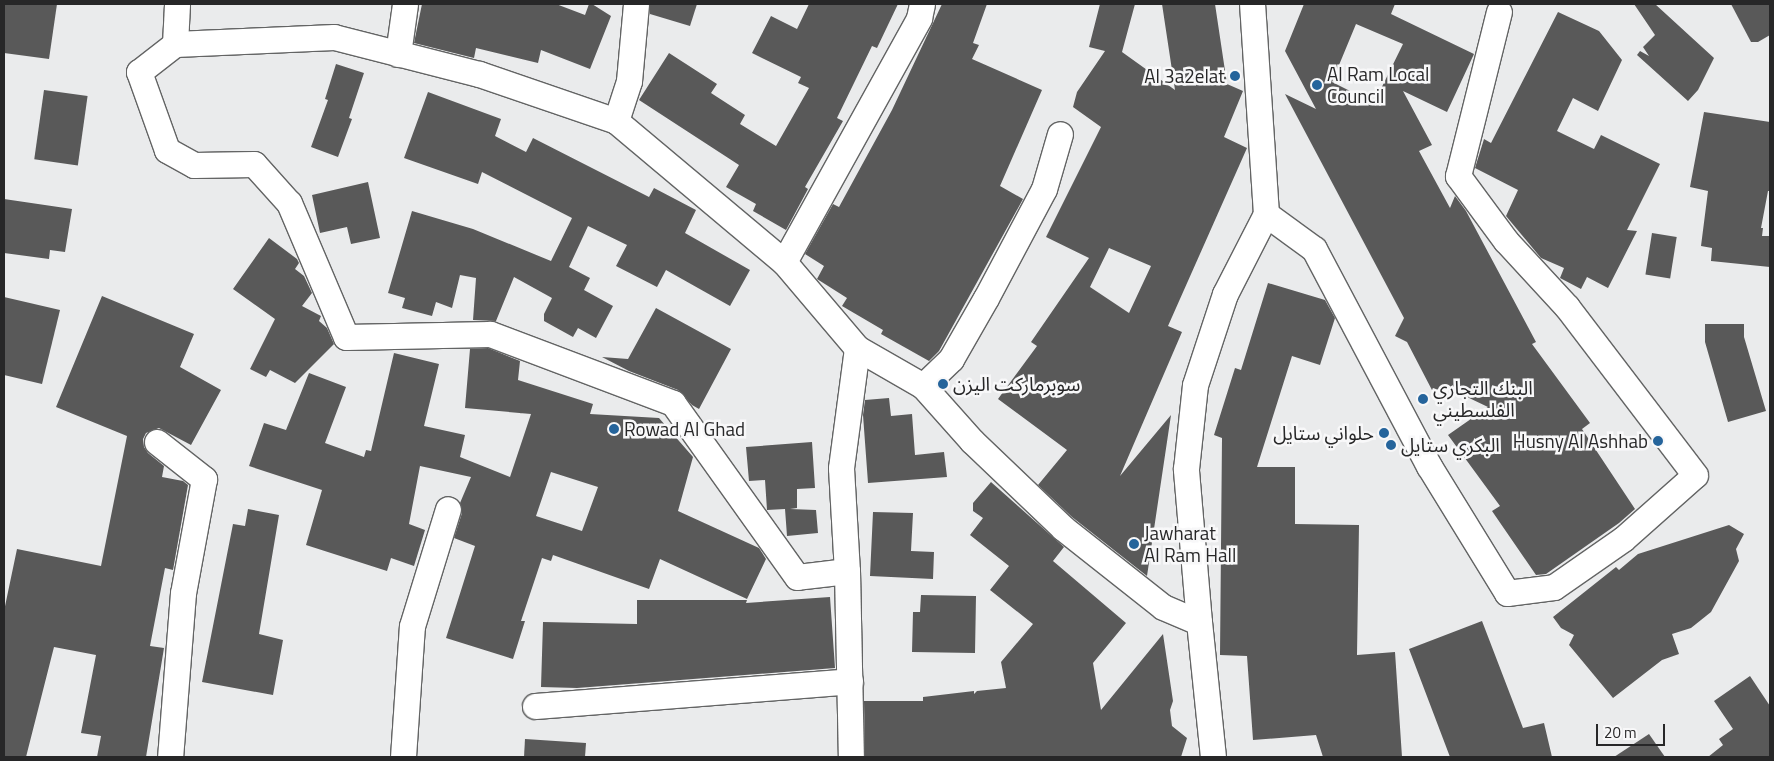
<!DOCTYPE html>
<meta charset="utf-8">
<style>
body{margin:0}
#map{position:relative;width:1774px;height:761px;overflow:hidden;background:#eaebec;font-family:"Titillium Web","Noto Sans Arabic",sans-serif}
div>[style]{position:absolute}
.building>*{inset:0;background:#595959;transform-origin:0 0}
.roads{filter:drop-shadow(1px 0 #636464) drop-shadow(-1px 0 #636464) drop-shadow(0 1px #636464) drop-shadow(0 -1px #636464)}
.minor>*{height:25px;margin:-12.5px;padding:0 12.5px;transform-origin:12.5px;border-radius:12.5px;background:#fff}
.dots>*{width:14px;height:14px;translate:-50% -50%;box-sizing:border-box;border:2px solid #f8f8f9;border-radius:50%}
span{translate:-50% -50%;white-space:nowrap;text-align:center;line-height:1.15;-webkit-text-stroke:5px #f8f8f9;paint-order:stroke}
.poi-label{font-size:19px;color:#272728}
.left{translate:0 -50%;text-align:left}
.right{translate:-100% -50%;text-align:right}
.frame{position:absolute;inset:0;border:5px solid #272728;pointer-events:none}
.scale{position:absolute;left:1596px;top:724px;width:69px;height:22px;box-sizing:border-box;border:2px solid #272728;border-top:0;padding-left:6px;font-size:15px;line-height:18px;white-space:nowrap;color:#272728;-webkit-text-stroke:4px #f8f8f9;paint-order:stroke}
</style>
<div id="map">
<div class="building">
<div style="clip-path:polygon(4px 4px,57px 4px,49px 59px,4px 53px)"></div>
<div style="clip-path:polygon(422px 4px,556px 4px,585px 15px,589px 4px,592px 4px,611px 16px,590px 69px,541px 50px,538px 63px,476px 48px,474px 58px,414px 43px)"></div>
<div style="clip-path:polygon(650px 4px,697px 4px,690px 26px,650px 14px)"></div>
<div style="clip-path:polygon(809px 4px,898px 4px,877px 48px,872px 46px,837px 118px,843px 121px,805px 187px,808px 189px,786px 230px,753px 211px,756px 204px,726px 187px,739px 165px,639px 100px,669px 53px,717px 84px,711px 93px,745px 115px,740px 124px,776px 146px,809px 88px,798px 83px,801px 77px,752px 53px,771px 16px,797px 29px)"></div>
<div style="clip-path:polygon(942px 4px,987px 4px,973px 43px,979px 45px,972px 59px,1042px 90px,1000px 186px,1023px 199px,939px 351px,929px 361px,881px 334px,883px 330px,842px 306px,847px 298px,817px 279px,824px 266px,805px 254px,833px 204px,839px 207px,892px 110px)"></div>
<div style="clip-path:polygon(evenodd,1100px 4px,1135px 4px,1122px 52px,1175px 90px,1162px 4px,1215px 4px,1227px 84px,1243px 91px,1224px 137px,1247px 148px,1168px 326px,1182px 332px,1120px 476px,1171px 415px,1147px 576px,1072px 517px,1038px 485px,1067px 450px,998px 399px,1037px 346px,1031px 342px,1089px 258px,1046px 237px,1101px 127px,1073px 107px,1077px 92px,1105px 51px,1089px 47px,1100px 4px,1109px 248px,1151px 266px,1129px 313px,1090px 287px,1109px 248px)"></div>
<div style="clip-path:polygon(evenodd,1304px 4px,1395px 4px,1391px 14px,1474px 54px,1447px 112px,1403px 91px,1432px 145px,1419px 151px,1450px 208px,1455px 196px,1466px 211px,1536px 342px,1532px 344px,1590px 423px,1582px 429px,1635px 509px,1619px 523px,1546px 574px,1536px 575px,1492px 511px,1500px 506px,1448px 435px,1488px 407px,1444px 386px,1433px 392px,1407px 342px,1395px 336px,1404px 318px,1285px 94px,1316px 109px,1285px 51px,1304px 4px,1356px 24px,1403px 44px,1374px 103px,1332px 82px,1356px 24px)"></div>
<div style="clip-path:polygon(1634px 4px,1655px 4px,1714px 58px,1698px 90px,1688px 101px,1637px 55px,1640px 51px,1649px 56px,1643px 47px,1655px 35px)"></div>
<div style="clip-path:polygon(1731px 4px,1770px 4px,1770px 35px,1758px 42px,1751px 42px)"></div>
<div style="clip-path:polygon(1558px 12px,1599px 31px,1622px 60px,1598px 111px,1573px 98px,1557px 131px,1594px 149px,1601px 135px,1660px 164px,1627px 230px,1637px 231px,1608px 288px,1587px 277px,1581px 289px,1560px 278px,1564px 268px,1541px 258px,1506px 216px,1518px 190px,1475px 168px,1484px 139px,1491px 143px)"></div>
<div style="clip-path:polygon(336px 64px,364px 73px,349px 118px,352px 119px,338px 157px,311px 147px,328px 100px,325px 99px)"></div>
<div style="left:44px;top:90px;width:44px;height:70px;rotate:8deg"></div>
<div style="clip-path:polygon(428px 92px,501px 119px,495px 136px,526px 152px,533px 138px,649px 197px,654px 188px,696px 210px,685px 233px,750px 270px,730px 306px,666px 270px,657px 287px,616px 266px,627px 245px,588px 226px,569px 267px,590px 278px,584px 290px,613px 306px,596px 338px,578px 328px,573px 337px,544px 321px,544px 314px,552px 298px,514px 277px,496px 321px,473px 320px,476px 278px,460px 275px,452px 308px,436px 302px,432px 316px,402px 308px,405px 298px,388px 293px,412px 211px,473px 229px,551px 261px,572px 218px,482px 172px,478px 184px,404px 158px)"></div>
<div style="clip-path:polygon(1704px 112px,1770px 122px,1770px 191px,1768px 191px,1761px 228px,1763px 228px,1762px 236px,1770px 236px,1770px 267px,1711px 261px,1712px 248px,1701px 246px,1708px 191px,1690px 187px)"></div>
<div style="clip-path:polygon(368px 182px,380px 238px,351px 244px,347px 227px,320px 233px,312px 195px)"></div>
<div style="clip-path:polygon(4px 199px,72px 209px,65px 252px,50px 250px,49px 259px,4px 253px)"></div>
<div style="left:1652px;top:233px;width:25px;height:42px;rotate:9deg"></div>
<div style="clip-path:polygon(269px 238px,297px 259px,299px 263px,295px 269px,304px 276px,312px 293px,302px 306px,321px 316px,319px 321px,327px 328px,334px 344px,295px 383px,270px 370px,266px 377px,250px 369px,275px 319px,233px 289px)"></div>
<div style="clip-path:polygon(1268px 283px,1325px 300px,1335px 318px,1320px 365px,1292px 356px,1257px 467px,1295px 467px,1295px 524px,1359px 525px,1357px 655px,1395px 652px,1402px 757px,1323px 757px,1316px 735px,1253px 740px,1247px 656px,1220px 655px,1222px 438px,1214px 435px,1235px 368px,1241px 370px)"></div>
<div style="clip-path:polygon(102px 296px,194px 334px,180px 367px,221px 390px,191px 445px,159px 428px,146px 433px,143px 439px,144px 447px,148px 453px,164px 466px,162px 477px,183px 481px,188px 485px,173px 570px,165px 568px,150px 646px,164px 648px,146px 757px,97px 757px,101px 736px,81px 733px,96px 655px,54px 647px,26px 757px,4px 757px,4px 611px,17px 549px,101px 566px,127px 436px,56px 407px)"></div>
<div style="clip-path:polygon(4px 297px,60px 310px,42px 384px,4px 375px)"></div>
<div style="clip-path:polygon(656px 308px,731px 349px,699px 409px,692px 405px,678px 390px,629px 371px,602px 357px,628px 359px)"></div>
<div style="clip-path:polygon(1705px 324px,1744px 324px,1744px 337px,1766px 411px,1728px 422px,1705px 342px)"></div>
<div style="clip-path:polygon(evenodd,488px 348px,520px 361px,518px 380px,593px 404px,590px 414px,659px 418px,693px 457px,678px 511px,759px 548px,766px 559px,747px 599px,660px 559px,649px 589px,553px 555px,551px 561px,542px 558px,521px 621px,525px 621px,513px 659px,446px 638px,475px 546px,454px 538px,462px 513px,460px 503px,471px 477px,420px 466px,409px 524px,425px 530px,414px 566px,391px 558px,387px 571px,306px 545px,322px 490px,249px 466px,264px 423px,286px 430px,309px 373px,346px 387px,325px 443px,364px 457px,366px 450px,371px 451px,394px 353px,439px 364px,424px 426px,465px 435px,460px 457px,510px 477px,531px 414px,465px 408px,470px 349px,488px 348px,551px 472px,598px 487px,582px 531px,536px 516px,551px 472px)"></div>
<div style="clip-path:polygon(889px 398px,891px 416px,912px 414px,915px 455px,944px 452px,947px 477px,868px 483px,863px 415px,865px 400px)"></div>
<div style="clip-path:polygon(812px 442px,815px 488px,797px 489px,797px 508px,790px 509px,816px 510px,818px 533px,787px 536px,785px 509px,767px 510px,765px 480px,749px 481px,746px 447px)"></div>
<div style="clip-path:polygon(991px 482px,1064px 547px,1053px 561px,1126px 623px,1093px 663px,1101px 710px,1163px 634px,1173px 701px,1170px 710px,1172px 726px,1187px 738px,1181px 757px,865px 757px,864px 701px,923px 701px,923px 697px,974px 691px,974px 694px,977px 691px,1006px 688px,1001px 662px,1033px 624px,990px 590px,1009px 566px,970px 535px,983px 518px,973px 511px,973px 503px)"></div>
<div style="clip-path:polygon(248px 509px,279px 515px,259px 634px,283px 640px,273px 695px,202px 682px,233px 524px,245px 526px)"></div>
<div style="clip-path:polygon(873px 512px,913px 513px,911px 551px,934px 552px,933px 579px,870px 576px)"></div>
<div style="clip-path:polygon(1729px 525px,1744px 534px,1736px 549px,1739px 561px,1711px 612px,1691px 628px,1672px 634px,1679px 654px,1662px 660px,1613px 698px,1569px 645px,1574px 635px,1561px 628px,1553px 617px,1616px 567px,1619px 570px,1638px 554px)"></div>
<div style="clip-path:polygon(921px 595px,976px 596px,975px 653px,912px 652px,913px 612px,920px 612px)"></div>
<div style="clip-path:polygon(830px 597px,835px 668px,577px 688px,541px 687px,543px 622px,637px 624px,637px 600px,747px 600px,746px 603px)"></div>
<div style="clip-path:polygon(1482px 621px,1523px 728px,1544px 723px,1552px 757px,1450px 757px,1409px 649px)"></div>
<div style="clip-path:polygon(1750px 676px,1770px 706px,1770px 757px,1708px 757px,1723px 745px,1719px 739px,1733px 729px,1714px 701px)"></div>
<div style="clip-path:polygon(1649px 734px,1665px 757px,1614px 757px)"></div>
<div style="clip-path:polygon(525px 739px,586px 743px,585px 757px,524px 757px)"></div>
</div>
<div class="roads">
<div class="minor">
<div style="left:175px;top:44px;width:40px;rotate:-87.1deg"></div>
<div style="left:398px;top:54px;width:50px;rotate:-82deg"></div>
<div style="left:616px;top:121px;width:42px;rotate:-72deg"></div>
<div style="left:629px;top:81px;width:77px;rotate:-84.8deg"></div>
<div style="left:1266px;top:214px;width:59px;rotate:36.1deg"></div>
<div style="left:1314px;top:249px;width:246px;rotate:62.1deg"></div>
<div style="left:1429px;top:466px;width:149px;rotate:58.4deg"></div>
<div style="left:1507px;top:593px;width:47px;rotate:-7.3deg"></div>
<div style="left:1554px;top:587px;width:84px;rotate:-34.8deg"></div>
<div style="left:1623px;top:539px;width:96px;rotate:-41.6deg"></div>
<div style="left:1695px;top:475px;width:211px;rotate:-127.3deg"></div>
<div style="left:1567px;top:307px;width:90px;rotate:-132.7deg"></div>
<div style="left:1506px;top:241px;width:81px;rotate:-126.4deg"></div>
<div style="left:1458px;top:176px;width:169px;rotate:-76deg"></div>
<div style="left:784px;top:262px;width:279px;rotate:-61deg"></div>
<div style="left:919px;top:18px;width:14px;rotate:-78deg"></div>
<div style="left:857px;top:348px;width:121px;rotate:97.6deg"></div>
<div style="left:841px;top:468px;width:103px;rotate:86.7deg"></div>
<div style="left:847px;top:571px;width:50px;rotate:173.2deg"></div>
<div style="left:797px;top:577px;width:214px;rotate:-125.5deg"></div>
<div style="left:673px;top:403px;width:196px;rotate:-159.3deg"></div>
<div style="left:490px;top:334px;width:144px;rotate:178.8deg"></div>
<div style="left:346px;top:337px;width:146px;rotate:-113deg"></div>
<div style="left:289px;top:203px;width:52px;rotate:-131.9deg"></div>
<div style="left:254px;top:164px;width:60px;rotate:179deg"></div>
<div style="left:194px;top:165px;width:31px;rotate:-151deg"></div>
<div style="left:167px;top:150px;width:83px;rotate:-109.7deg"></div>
<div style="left:139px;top:72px;width:46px;rotate:-37.9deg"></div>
<div style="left:175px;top:44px;width:159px;rotate:-2.5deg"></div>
<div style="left:334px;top:37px;width:150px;rotate:14.3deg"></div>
<div style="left:479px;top:74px;width:145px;rotate:18.9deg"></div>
<div style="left:616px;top:121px;width:219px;rotate:40deg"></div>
<div style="left:784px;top:262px;width:113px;rotate:49.7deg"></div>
<div style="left:857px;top:348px;width:76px;rotate:29.9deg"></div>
<div style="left:923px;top:386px;width:74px;rotate:48.3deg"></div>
<div style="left:972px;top:441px;width:126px;rotate:43.7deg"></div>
<div style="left:1063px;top:528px;width:127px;rotate:38.3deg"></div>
<div style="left:1163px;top:607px;width:39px;rotate:23deg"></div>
<div style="left:923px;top:386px;width:39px;rotate:-44deg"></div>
<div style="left:951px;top:359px;width:70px;rotate:-60.2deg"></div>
<div style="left:986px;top:298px;width:123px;rotate:-62deg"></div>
<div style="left:1044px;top:189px;width:57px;rotate:-73.8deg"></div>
<div style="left:157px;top:442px;width:60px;rotate:38.2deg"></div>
<div style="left:204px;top:479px;width:116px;rotate:100.4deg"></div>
<div style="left:183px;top:593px;width:165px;rotate:94.5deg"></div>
<div style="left:847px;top:571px;width:186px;rotate:88.8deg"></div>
<div style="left:535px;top:706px;width:316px;rotate:-4.5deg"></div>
<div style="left:403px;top:757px;width:131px;rotate:-86.1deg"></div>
<div style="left:412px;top:626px;width:122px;rotate:-72.9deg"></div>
<div style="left:1213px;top:757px;width:136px;rotate:-95.9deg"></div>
<div style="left:1199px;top:622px;width:154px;rotate:-94.9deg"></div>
<div style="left:1186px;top:469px;width:84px;rotate:-83.9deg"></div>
<div style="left:1195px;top:385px;width:96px;rotate:-71.8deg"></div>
<div style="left:1225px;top:294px;width:90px;rotate:-62.9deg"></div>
<div style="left:1266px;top:214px;width:210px;rotate:-93.8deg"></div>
</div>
</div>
<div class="dots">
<div style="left:1235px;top:76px;background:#25649b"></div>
<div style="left:1317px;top:85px;background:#25649b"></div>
<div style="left:943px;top:384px;background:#25649b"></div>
<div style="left:1423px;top:399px;background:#25649b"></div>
<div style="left:614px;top:429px;background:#25649b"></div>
<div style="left:1384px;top:433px;background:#25649b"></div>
<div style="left:1658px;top:441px;background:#25649b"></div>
<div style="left:1391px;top:445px;background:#25649b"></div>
<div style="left:1134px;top:544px;background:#25649b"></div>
</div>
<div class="poi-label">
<span class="left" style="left:1327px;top:85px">Al Ram Local<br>Council</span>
<span class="right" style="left:1225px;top:76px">Al 3a2elat</span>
<span class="left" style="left:953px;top:384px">سوبرماركت اليزن</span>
<span class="left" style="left:1433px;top:399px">البنك التجاري<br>الفلسطيني</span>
<span class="left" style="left:624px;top:429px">Rowad Al Ghad</span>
<span class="right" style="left:1374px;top:433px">حلواني ستايل</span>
<span class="right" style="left:1648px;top:441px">Husny Al Ashhab</span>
<span class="left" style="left:1401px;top:445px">البكري ستايل</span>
<span class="left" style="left:1144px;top:544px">Jawharat<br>Al Ram Hall</span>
</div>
<div class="frame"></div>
<div class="scale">20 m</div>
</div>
